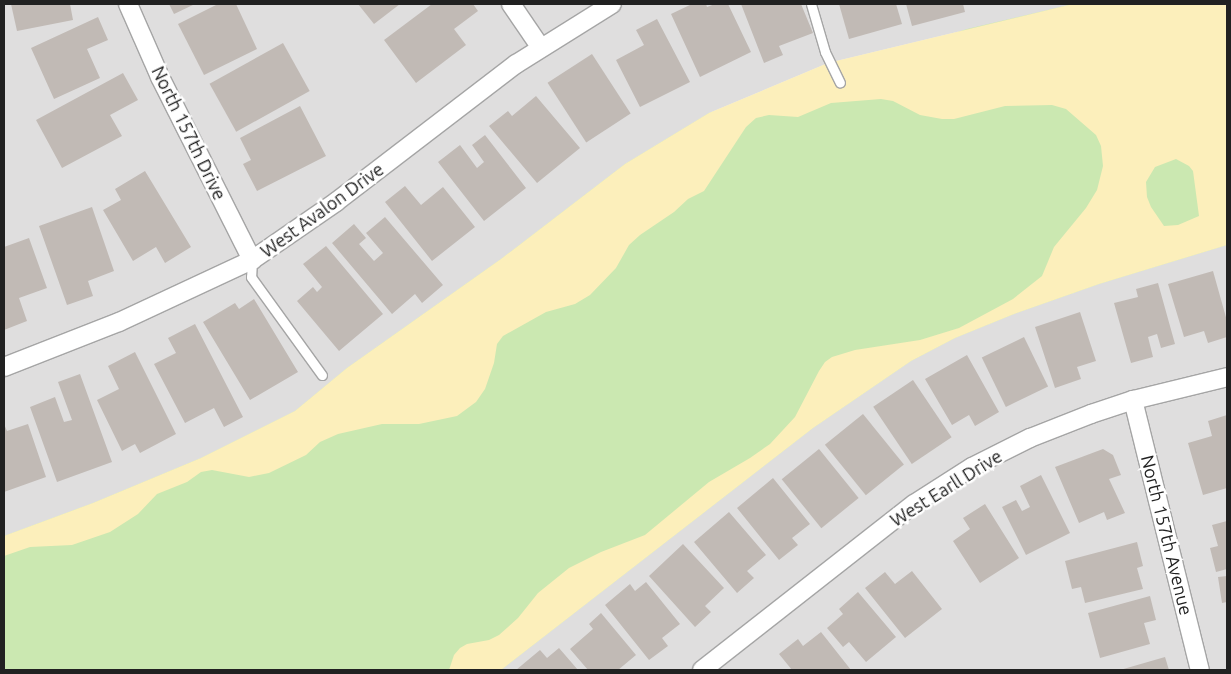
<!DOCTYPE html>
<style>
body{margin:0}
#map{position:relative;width:1231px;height:674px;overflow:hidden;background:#f1eee8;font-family:Ubuntu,sans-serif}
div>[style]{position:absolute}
.residential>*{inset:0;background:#dfdede}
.grass>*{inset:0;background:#cbe8b1}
.sand>*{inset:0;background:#fcefbb}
.building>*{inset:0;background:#c1bab5;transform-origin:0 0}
.roads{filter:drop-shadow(1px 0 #a5a5a5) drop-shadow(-1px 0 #a5a5a5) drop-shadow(0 1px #a5a5a5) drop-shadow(0 -1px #a5a5a5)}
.service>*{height:9px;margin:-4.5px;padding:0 4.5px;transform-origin:4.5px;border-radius:4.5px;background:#fff}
.minor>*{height:18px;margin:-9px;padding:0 9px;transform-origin:9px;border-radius:9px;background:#fff}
span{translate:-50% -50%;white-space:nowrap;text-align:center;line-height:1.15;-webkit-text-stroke:5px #fff;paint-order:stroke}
.street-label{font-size:18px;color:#212121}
.frame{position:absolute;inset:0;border:5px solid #212121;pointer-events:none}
</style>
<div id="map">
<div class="residential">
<div style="clip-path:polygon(4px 4px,1073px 4px,828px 63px,709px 113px,625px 164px,501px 259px,347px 368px,295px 411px,201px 458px,93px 503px,4px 536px)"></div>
<div style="clip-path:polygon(1227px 245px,1227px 670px,501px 670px,813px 428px,911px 361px,955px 338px,1014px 314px,1099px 284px)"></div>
</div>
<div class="grass">
<div style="clip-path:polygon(1073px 4px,1227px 4px,1227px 245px,1099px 284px,1014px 314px,955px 338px,911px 361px,813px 428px,501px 670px,4px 670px,4px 536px,93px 503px,201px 458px,295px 411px,347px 368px,501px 259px,625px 164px,709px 113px,967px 29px)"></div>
</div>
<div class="sand">
<div style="clip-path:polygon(evenodd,1073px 4px,1227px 4px,1227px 245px,1099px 284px,1014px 314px,955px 338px,911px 361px,813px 428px,501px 670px,449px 670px,454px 655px,460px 648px,467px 644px,489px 640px,499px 635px,518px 618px,538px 593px,569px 568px,601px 552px,645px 535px,709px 482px,750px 458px,770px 444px,795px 417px,819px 371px,825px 362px,832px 357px,855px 350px,920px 340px,959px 328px,1013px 299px,1042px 276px,1054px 247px,1086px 208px,1097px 190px,1103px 166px,1101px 146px,1096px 135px,1066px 109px,1052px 105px,1005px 106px,954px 119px,942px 119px,920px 115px,893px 101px,881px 99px,831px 103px,798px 117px,769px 115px,756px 118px,746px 127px,704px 191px,688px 199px,674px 212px,640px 235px,629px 245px,616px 268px,590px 295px,575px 304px,546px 312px,503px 336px,497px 344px,494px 363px,485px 389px,476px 402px,457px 416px,419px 424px,382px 424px,338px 434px,320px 442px,306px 455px,269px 473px,249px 477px,212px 470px,201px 472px,187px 482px,157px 494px,138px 514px,110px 532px,72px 545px,30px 547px,4px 556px,4px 536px,93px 503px,201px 458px,295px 411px,347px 368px,501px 259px,625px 164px,709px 113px,828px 63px,1073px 4px,1176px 159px,1189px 166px,1193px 171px,1199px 216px,1178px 225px,1164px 226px,1151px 207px,1147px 197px,1146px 182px,1155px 167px,1176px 159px)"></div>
</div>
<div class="building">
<div style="clip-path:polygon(11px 4px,70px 4px,73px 20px,17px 31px)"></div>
<div style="clip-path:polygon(169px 4px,195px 4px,174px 14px)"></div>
<div style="clip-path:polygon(218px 4px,236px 4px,257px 49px,204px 75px,178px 24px)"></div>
<div style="clip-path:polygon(358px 4px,400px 4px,374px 24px)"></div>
<div style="clip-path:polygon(432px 4px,473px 4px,478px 11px,454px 29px,466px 45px,416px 83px,384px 40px)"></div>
<div style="clip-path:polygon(692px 4px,706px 4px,707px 7px,715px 4px,728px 4px,751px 52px,700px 77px,671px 14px)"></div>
<div style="clip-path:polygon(741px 4px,801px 4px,813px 33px,779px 46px,783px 55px,764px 63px)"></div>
<div style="clip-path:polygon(839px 4px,896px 4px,902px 24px,849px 39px)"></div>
<div style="clip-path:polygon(906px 4px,963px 4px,965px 12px,912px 26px)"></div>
<div style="clip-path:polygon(98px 17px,108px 40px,87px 49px,100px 78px,54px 99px,31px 48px)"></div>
<div style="clip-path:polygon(657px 19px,690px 82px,640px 107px,616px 60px,644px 45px,636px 30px)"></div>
<div style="left:283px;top:43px;width:55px;height:84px;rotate:61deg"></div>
<div style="left:592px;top:54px;width:71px;height:53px;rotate:57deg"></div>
<div style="clip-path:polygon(123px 73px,138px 100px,110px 115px,122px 136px,62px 168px,36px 120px)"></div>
<div style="clip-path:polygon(536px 96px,580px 148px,537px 183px,489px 126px,508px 111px,512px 116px)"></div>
<div style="clip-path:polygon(300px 106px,326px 156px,257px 191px,243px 164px,251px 160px,240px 138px)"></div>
<div style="clip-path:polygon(485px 135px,526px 188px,484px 221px,438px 162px,460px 145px,477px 168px,484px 162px,472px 145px)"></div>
<div style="clip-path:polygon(145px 171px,191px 247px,165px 263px,156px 247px,133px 261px,103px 210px,121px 200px,115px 189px)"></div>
<div style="clip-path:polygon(405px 186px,421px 205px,443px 187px,475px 227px,432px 261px,385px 202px)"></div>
<div style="clip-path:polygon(92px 207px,114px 271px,88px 281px,93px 296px,67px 305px,39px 226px)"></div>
<div style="clip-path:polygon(385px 217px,443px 285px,422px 303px,415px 294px,392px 314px,332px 243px,354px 224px,366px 238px,359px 244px,374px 261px,383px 253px,366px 233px)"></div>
<div style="clip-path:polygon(29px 238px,47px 288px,19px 298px,27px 321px,4px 330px,4px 247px)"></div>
<div style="clip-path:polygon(326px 246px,383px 314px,339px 351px,297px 301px,313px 287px,317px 292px,322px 287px,303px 264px)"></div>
<div style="clip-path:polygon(1213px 271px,1227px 321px,1227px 337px,1208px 343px,1204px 331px,1184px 337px,1168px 284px)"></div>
<div style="clip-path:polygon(1158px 283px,1175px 344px,1161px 348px,1157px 334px,1148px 337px,1153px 357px,1131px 363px,1114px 303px,1138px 297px,1136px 289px)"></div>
<div style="clip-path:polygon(254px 299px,298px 372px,250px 400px,203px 322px,235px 303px,239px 309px)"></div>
<div style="clip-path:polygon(1080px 312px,1096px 361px,1077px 367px,1081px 379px,1055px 388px,1035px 327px)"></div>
<div style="clip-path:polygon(195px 324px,243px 417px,224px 427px,214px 408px,185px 423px,154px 364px,176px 353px,168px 338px)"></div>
<div style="left:1024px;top:337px;width:55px;height:47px;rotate:64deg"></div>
<div style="clip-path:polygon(135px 352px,176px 434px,140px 453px,135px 444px,122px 451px,97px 400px,119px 389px,108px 366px)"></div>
<div style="clip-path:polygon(967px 355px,999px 412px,975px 426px,969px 415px,952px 425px,925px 379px)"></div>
<div style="clip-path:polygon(80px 374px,112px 462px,57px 482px,30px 407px,55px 397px,64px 422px,72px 420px,58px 382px)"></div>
<div style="left:913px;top:380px;width:69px;height:48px;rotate:56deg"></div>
<div style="left:863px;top:414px;width:65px;height:49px;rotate:51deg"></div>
<div style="clip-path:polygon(1227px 415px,1227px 488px,1203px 495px,1188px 443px,1212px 436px,1208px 421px)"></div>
<div style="clip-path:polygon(4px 424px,7px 431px,28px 424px,46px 477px,4px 492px)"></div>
<div style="left:819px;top:449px;width:63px;height:48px;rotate:51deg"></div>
<div style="clip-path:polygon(1103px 449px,1113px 455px,1121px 475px,1109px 479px,1125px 513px,1107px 520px,1104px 512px,1079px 523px,1055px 467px)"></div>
<div style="clip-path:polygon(1041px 475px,1070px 533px,1026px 555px,1002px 507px,1016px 500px,1022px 511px,1030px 507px,1020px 486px)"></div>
<div style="clip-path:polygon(773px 478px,810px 524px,792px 538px,798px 545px,779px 560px,737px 508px)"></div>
<div style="clip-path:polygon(985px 504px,1019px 558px,980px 583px,953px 541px,970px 529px,963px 518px)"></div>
<div style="clip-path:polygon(729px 512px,766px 555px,747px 571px,754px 578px,737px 593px,694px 542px)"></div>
<div style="clip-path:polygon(1227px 521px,1227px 569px,1216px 572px,1210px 548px,1218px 546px,1212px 525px)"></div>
<div style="clip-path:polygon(1137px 542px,1143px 566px,1137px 568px,1143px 589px,1085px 603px,1081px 587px,1072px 589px,1065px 561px)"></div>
<div style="clip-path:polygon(683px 544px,724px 588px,705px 606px,711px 612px,695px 627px,649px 576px)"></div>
<div style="clip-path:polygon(912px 571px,942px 609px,905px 638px,865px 588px,885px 572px,895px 584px)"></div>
<div style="clip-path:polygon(1227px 576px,1227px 602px,1222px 603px,1218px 577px)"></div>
<div style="clip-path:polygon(646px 582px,680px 624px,662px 638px,668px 646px,649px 660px,605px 605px,630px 584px,635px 591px)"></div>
<div style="clip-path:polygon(858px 592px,896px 637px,866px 662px,849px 642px,843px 647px,827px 628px,843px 614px,839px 609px)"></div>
<div style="clip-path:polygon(1150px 596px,1156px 620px,1144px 623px,1150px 644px,1100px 658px,1088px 613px)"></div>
<div style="clip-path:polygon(601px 613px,636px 655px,618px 670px,588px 670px,570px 649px,593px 629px,589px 624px)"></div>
<div style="clip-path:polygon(821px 632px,851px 670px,792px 670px,779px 654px,798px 639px,803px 646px)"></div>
<div style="clip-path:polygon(559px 648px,578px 670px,516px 670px,540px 650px,547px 658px)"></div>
<div style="clip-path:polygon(1165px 657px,1169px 670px,1120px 670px)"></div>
</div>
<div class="roads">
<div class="service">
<div style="left:811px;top:4px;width:50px;rotate:73.7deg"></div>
<div style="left:825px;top:52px;width:34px;rotate:64deg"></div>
<div style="left:252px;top:260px;width:17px;rotate:93deg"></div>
<div style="left:251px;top:277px;width:121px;rotate:54.1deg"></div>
</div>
<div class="minor">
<div style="left:128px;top:4px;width:80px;rotate:66.3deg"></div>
<div style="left:160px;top:77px;width:205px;rotate:63.3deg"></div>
<div style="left:511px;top:4px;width:53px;rotate:55.7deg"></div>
<div style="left:4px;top:367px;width:123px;rotate:-21.4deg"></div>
<div style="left:119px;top:322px;width:147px;rotate:-25deg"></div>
<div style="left:252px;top:260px;width:102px;rotate:-34.6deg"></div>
<div style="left:336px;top:202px;width:227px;rotate:-37.5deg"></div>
<div style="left:516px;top:64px;width:113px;rotate:-32deg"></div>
<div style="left:1133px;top:400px;width:278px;rotate:76.1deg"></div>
<div style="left:702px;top:670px;width:269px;rotate:-38.1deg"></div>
<div style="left:914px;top:504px;width:69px;rotate:-32.5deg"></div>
<div style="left:972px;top:467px;width:65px;rotate:-26.6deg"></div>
<div style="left:1030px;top:438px;width:66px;rotate:-21.5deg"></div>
<div style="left:1091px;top:414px;width:44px;rotate:-18.4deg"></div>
<div style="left:1133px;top:400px;width:97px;rotate:-13.7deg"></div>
</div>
</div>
<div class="street-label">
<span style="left:189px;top:133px;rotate:64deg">North 157th Drive</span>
<span style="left:322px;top:210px;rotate:-36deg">West Avalon Drive</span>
<span style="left:946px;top:488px;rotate:-32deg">West Earll Drive</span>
<span style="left:1167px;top:535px;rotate:76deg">North 157th Avenue</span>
</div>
<div class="frame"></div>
</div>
